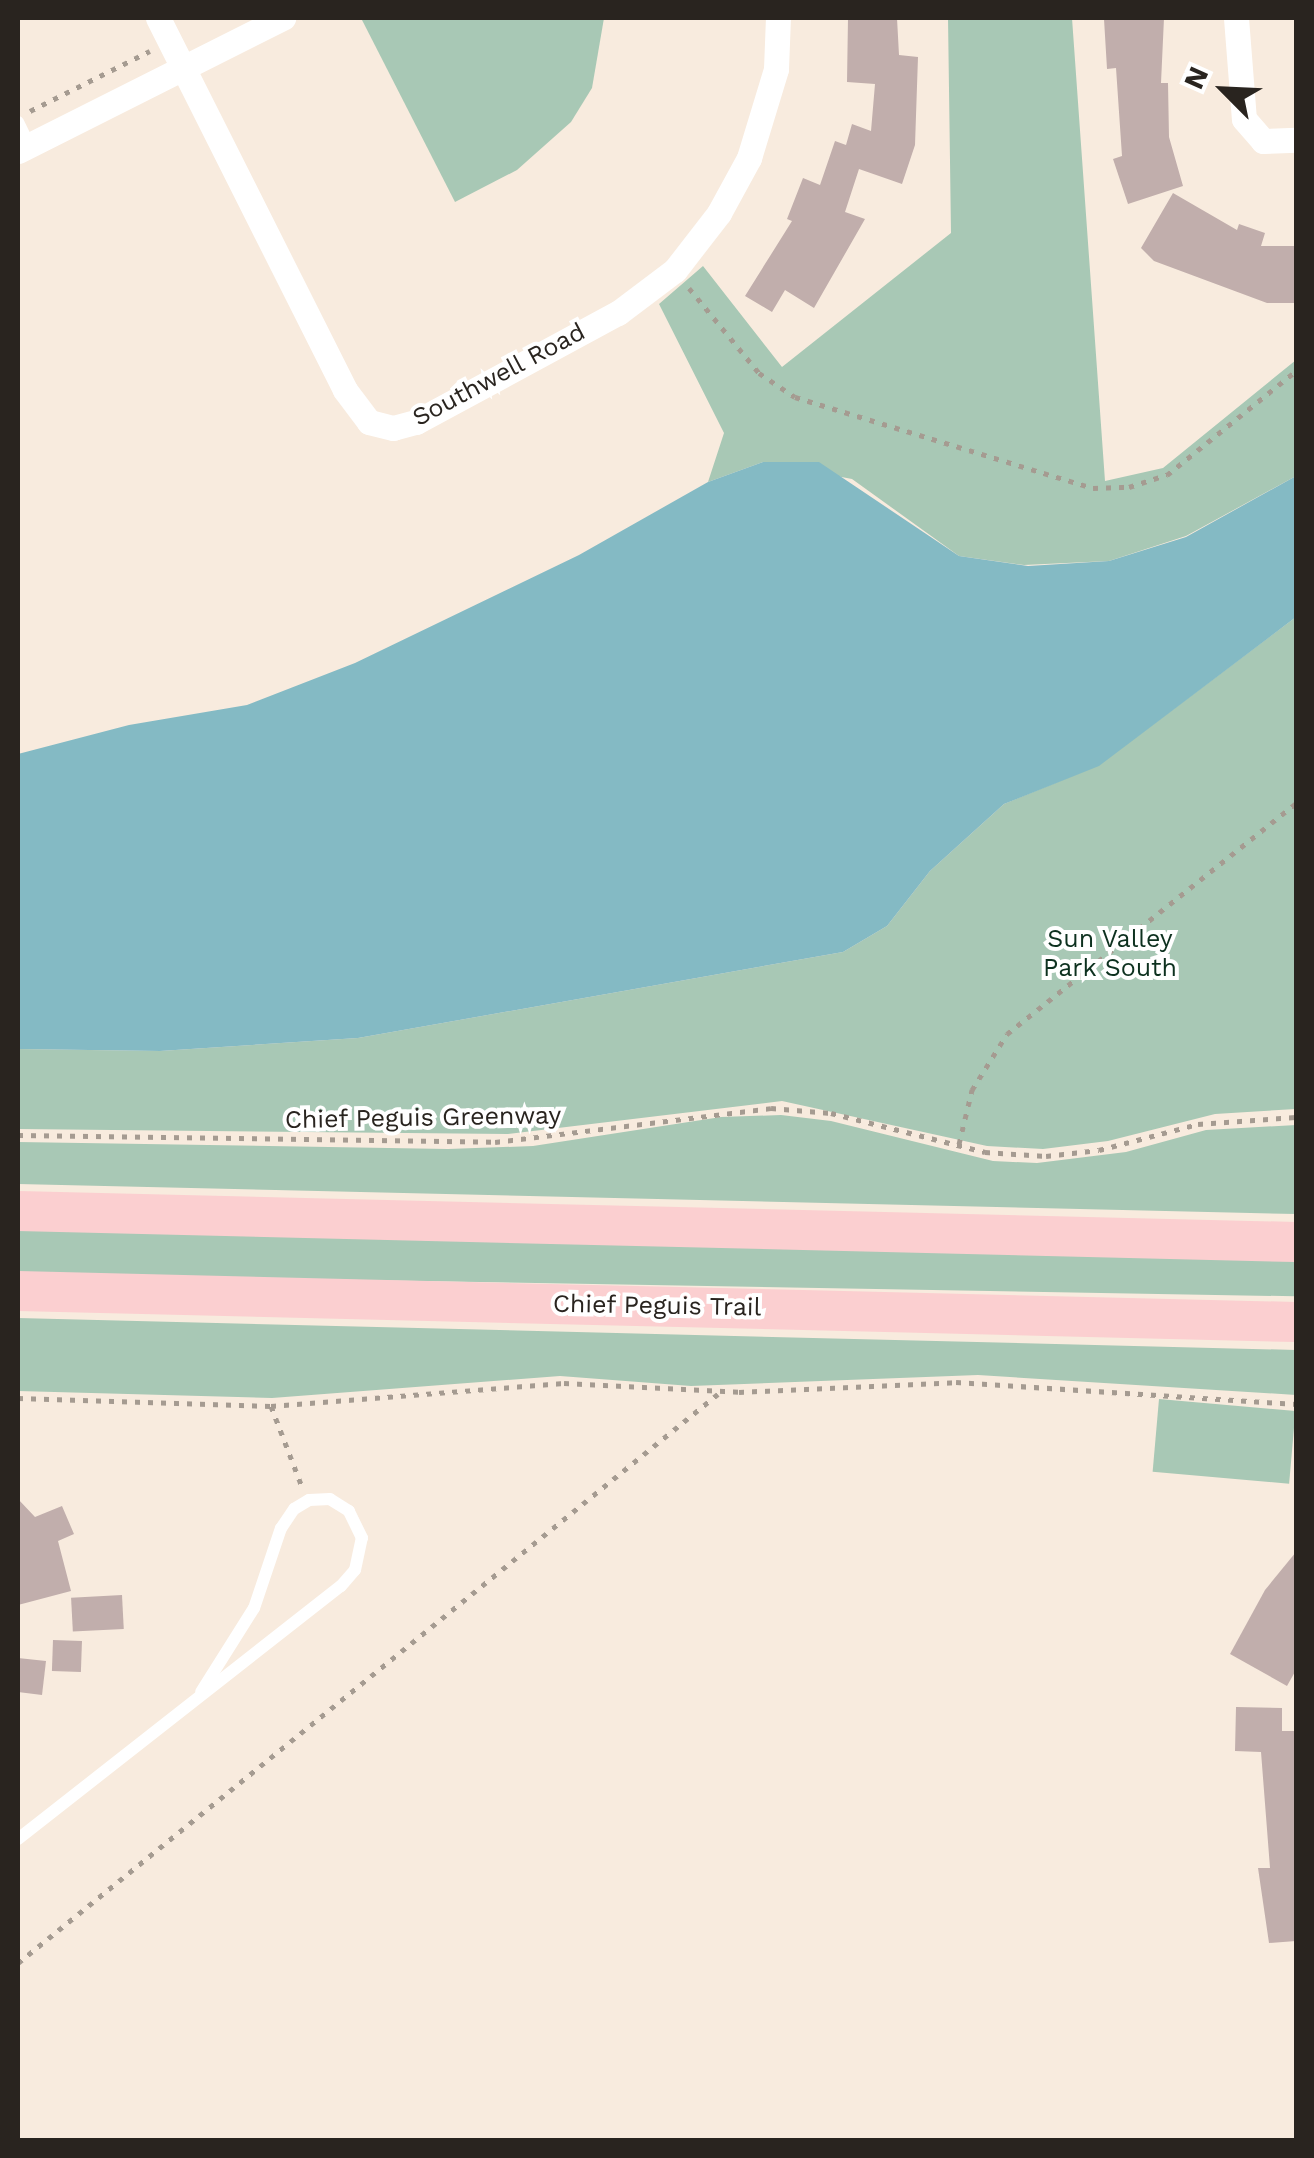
<!DOCTYPE html>
<style>
body{margin:0}
#map{position:relative;width:1314px;height:2158px;overflow:hidden;background:#f8ebde;font-family:"Work Sans",sans-serif}
div>[style]{position:absolute}
.green>*{inset:0;background:#a8c8b5;transform-origin:0 0}
.water>*{inset:0;background:#84bac4}
.building>*{inset:0;background:#c1aeac;transform-origin:0 0}
.path>*{height:5px;margin-top:-2.5px;transform-origin:0;background:repeating-linear-gradient(90deg,#a59b91 0 5px,transparent 0 13px)}
.service>*{height:12px;margin:-6px;padding:0 6px;transform-origin:6px;border-radius:6px;background:#fff}
.minor>*{height:25px;margin:-12.5px;padding:0 12.5px;transform-origin:12.5px;border-radius:12.5px;background:#fff}
.primary>*{height:40px;margin:-20px;padding:0 20px;transform-origin:20px;border-radius:20px;background:#fbcfd0}
span{translate:-50% -50%;white-space:nowrap;text-align:center;line-height:1.15;-webkit-text-stroke:8px #fff;paint-order:stroke}
.street-label{font-size:25px;color:#29241f}
.park-label{font-size:25px;color:#0d311f}
.frame{position:absolute;inset:0;border:20px solid #29241f;pointer-events:none}
.north{position:absolute;left:1174px;top:40px;width:100px;height:100px;-webkit-text-stroke:8px #fff;paint-order:stroke;rotate:294deg;font-size:28px;font-weight:700;line-height:40px;text-align:center;color:#29241f}
.north::after{content:'';display:block;margin:auto;width:35px;height:45px;background:#29241f;clip-path:polygon(50% 0,100% 100%,50% 72%,0 100%)}
</style>
<div id="map">
<div class="green">
<div style="clip-path:polygon(604px 18px,592px 88px,571px 122px,517px 170px,455px 202px,362px 20px)"></div>
<div style="clip-path:polygon(948px 18px,1072px 18px,1105px 481px,1163px 468px,1296px 360px,1296px 476px,1186px 536px,1109px 561px,1024px 565px,959px 556px,852px 479px,763px 462px,708px 482px,724px 433px,659px 304px,703px 266px,782px 367px,951px 233px)"></div>
<div style="clip-path:polygon(1296px 617px,1296px 1109px,1215px 1114px,1108px 1141px,1043px 1149px,987px 1146px,782px 1101px,508px 1134px,18px 1129px,18px 1049px,160px 1051px,358px 1038px,843px 952px,887px 926px,930px 871px,1004px 804px,1099px 765px)"></div>
<div style="clip-path:polygon(781px 1115px,831px 1121px,993px 1161px,1037px 1163px,1126px 1152px,1206px 1130px,1296px 1125px,1296px 1214px,18px 1184px,18px 1142px,448px 1149px,533px 1146px,721px 1117px)"></div>
<div style="left:18px;top:1226px;width:1278px;height:48px;rotate:1deg"></div>
<div style="clip-path:polygon(18px 1318px,1296px 1350px,1296px 1395px,978px 1375px,691px 1386px,560px 1376px,272px 1398px,18px 1391px)"></div>
<div style="left:1159px;top:1399px;width:137px;height:73px;rotate:5deg"></div>
</div>
<div class="water">
<div style="clip-path:polygon(763px 462px,819px 462px,959px 556px,1028px 566px,1109px 561px,1186px 537px,1296px 476px,1296px 617px,1099px 766px,1004px 804px,930px 871px,887px 926px,843px 952px,358px 1038px,160px 1051px,18px 1049px,18px 754px,129px 725px,247px 705px,355px 663px,579px 555px,708px 482px)"></div>
</div>
<div class="building">
<div style="clip-path:polygon(848px 18px,897px 18px,899px 55px,918px 57px,915px 145px,902px 184px,859px 169px,845px 212px,865px 219px,814px 308px,785px 290px,772px 312px,745px 296px,792px 221px,787px 219px,803px 178px,820px 185px,835px 141px,846px 145px,852px 124px,871px 131px,875px 84px,847px 82px)"></div>
<div style="clip-path:polygon(1164px 18px,1161px 83px,1168px 83px,1169px 137px,1183px 186px,1128px 204px,1113px 159px,1122px 156px,1116px 68px,1107px 69px,1104px 19px)"></div>
<div style="clip-path:polygon(1173px 193px,1237px 230px,1239px 224px,1265px 233px,1261px 246px,1296px 246px,1296px 303px,1267px 303px,1154px 261px,1141px 248px)"></div>
<div style="clip-path:polygon(18px 1499px,35px 1517px,62px 1506px,74px 1534px,58px 1541px,71px 1591px,18px 1605px)"></div>
<div style="clip-path:polygon(1296px 1552px,1296px 1670px,1287px 1686px,1230px 1654px,1265px 1590px)"></div>
<div style="left:122px;top:1595px;width:34px;height:51px;rotate:87deg"></div>
<div style="left:53px;top:1640px;width:29px;height:31px;rotate:2deg"></div>
<div style="clip-path:polygon(18px 1658px,46px 1661px,42px 1695px,18px 1692px)"></div>
<div style="clip-path:polygon(1236px 1707px,1282px 1708px,1282px 1731px,1296px 1731px,1296px 1941px,1269px 1943px,1258px 1868px,1270px 1868px,1261px 1752px,1235px 1751px)"></div>
</div>
<div class="path">
<div style="left:30px;top:111px;width:134px;rotate:-26.6deg"></div>
<div style="left:689px;top:288px;width:110px;rotate:50.5deg"></div>
<div style="left:759px;top:373px;width:43px;rotate:33.7deg"></div>
<div style="left:795px;top:397px;width:312px;rotate:17deg"></div>
<div style="left:1093px;top:488px;width:36px;rotate:-2deg"></div>
<div style="left:1129px;top:487px;width:40px;rotate:-18deg"></div>
<div style="left:1167px;top:475px;width:166px;rotate:-38.9deg"></div>
<div style="left:18px;top:1135px;width:477px;rotate:0.8deg"></div>
<div style="left:495px;top:1142px;width:278px;rotate:-7deg"></div>
<div style="left:771px;top:1108px;width:60px;rotate:4.8deg"></div>
<div style="left:831px;top:1113px;width:159px;rotate:14.2deg"></div>
<div style="left:985px;top:1152px;width:61px;rotate:3.8deg"></div>
<div style="left:1046px;top:1156px;width:53px;rotate:-6.5deg"></div>
<div style="left:1099px;top:1150px;width:102px;rotate:-14.7deg"></div>
<div style="left:1198px;top:1124px;width:98px;rotate:-4.1deg"></div>
<div style="left:959px;top:1144px;width:56px;rotate:-76.5deg"></div>
<div style="left:972px;top:1090px;width:66px;rotate:-58deg"></div>
<div style="left:1007px;top:1034px;width:370px;rotate:-38.6deg"></div>
<div style="left:18px;top:1398px;width:253px;rotate:1.8deg"></div>
<div style="left:271px;top:1406px;width:294px;rotate:-4.5deg"></div>
<div style="left:564px;top:1383px;width:175px;rotate:2.9deg"></div>
<div style="left:739px;top:1392px;width:217px;rotate:-2.6deg"></div>
<div style="left:956px;top:1382px;width:341px;rotate:3.7deg"></div>
<div style="left:271px;top:1406px;width:84px;rotate:69deg"></div>
<div style="left:18px;top:1963px;width:902px;rotate:-39.11deg"></div>
</div>
<div class="service">
<div style="left:18px;top:122px;width:25px;rotate:64deg"></div>
<div style="left:18px;top:1839px;width:410px;rotate:-38.1deg"></div>
<div style="left:341px;top:1586px;width:21px;rotate:-49deg"></div>
<div style="left:355px;top:1570px;width:33px;rotate:-78deg"></div>
<div style="left:362px;top:1538px;width:30px;rotate:-116deg"></div>
<div style="left:349px;top:1511px;width:22px;rotate:-148deg"></div>
<div style="left:330px;top:1499px;width:21px;rotate:177deg"></div>
<div style="left:309px;top:1500px;width:17px;rotate:149deg"></div>
<div style="left:294px;top:1509px;width:23px;rotate:124deg"></div>
<div style="left:281px;top:1528px;width:84px;rotate:108.6deg"></div>
<div style="left:254px;top:1608px;width:99px;rotate:122.2deg"></div>
</div>
<div class="minor">
<div style="left:158px;top:18px;width:416px;rotate:63.3deg"></div>
<div style="left:345px;top:390px;width:40px;rotate:53deg"></div>
<div style="left:369px;top:422px;width:25px;rotate:14deg"></div>
<div style="left:393px;top:428px;width:24px;rotate:-15deg"></div>
<div style="left:416px;top:422px;width:230px;rotate:-28.4deg"></div>
<div style="left:618px;top:313px;width:71px;rotate:-37deg"></div>
<div style="left:675px;top:270px;width:72px;rotate:-52.3deg"></div>
<div style="left:719px;top:213px;width:63px;rotate:-61.4deg"></div>
<div style="left:749px;top:158px;width:93px;rotate:-73.1deg"></div>
<div style="left:776px;top:69px;width:51px;rotate:-87.8deg"></div>
<div style="left:1236px;top:18px;width:101px;rotate:85.5deg"></div>
<div style="left:1244px;top:119px;width:29px;rotate:49deg"></div>
<div style="left:1263px;top:141px;width:33px;rotate:-2deg"></div>
<div style="left:18px;top:151px;width:297px;rotate:-26.7deg"></div>
</div>
<div class="primary">
<div style="left:18px;top:1211px;width:1278px;rotate:1.39deg"></div>
<div style="left:18px;top:1291px;width:1278px;rotate:1.39deg"></div>
</div>
<div class="street-label">
<span style="left:499px;top:375px;rotate:-28deg">Southwell Road</span>
<span style="left:423px;top:1118px;rotate:-1deg">Chief Peguis Greenway</span>
<span style="left:657px;top:1306px;rotate:1deg">Chief Peguis Trail</span>
</div>
<div class="park-label">
<span style="left:1110px;top:954px">Sun Valley<br>Park South</span>
</div>
<div class="frame"></div>
<div class="north">N</div>
</div>
